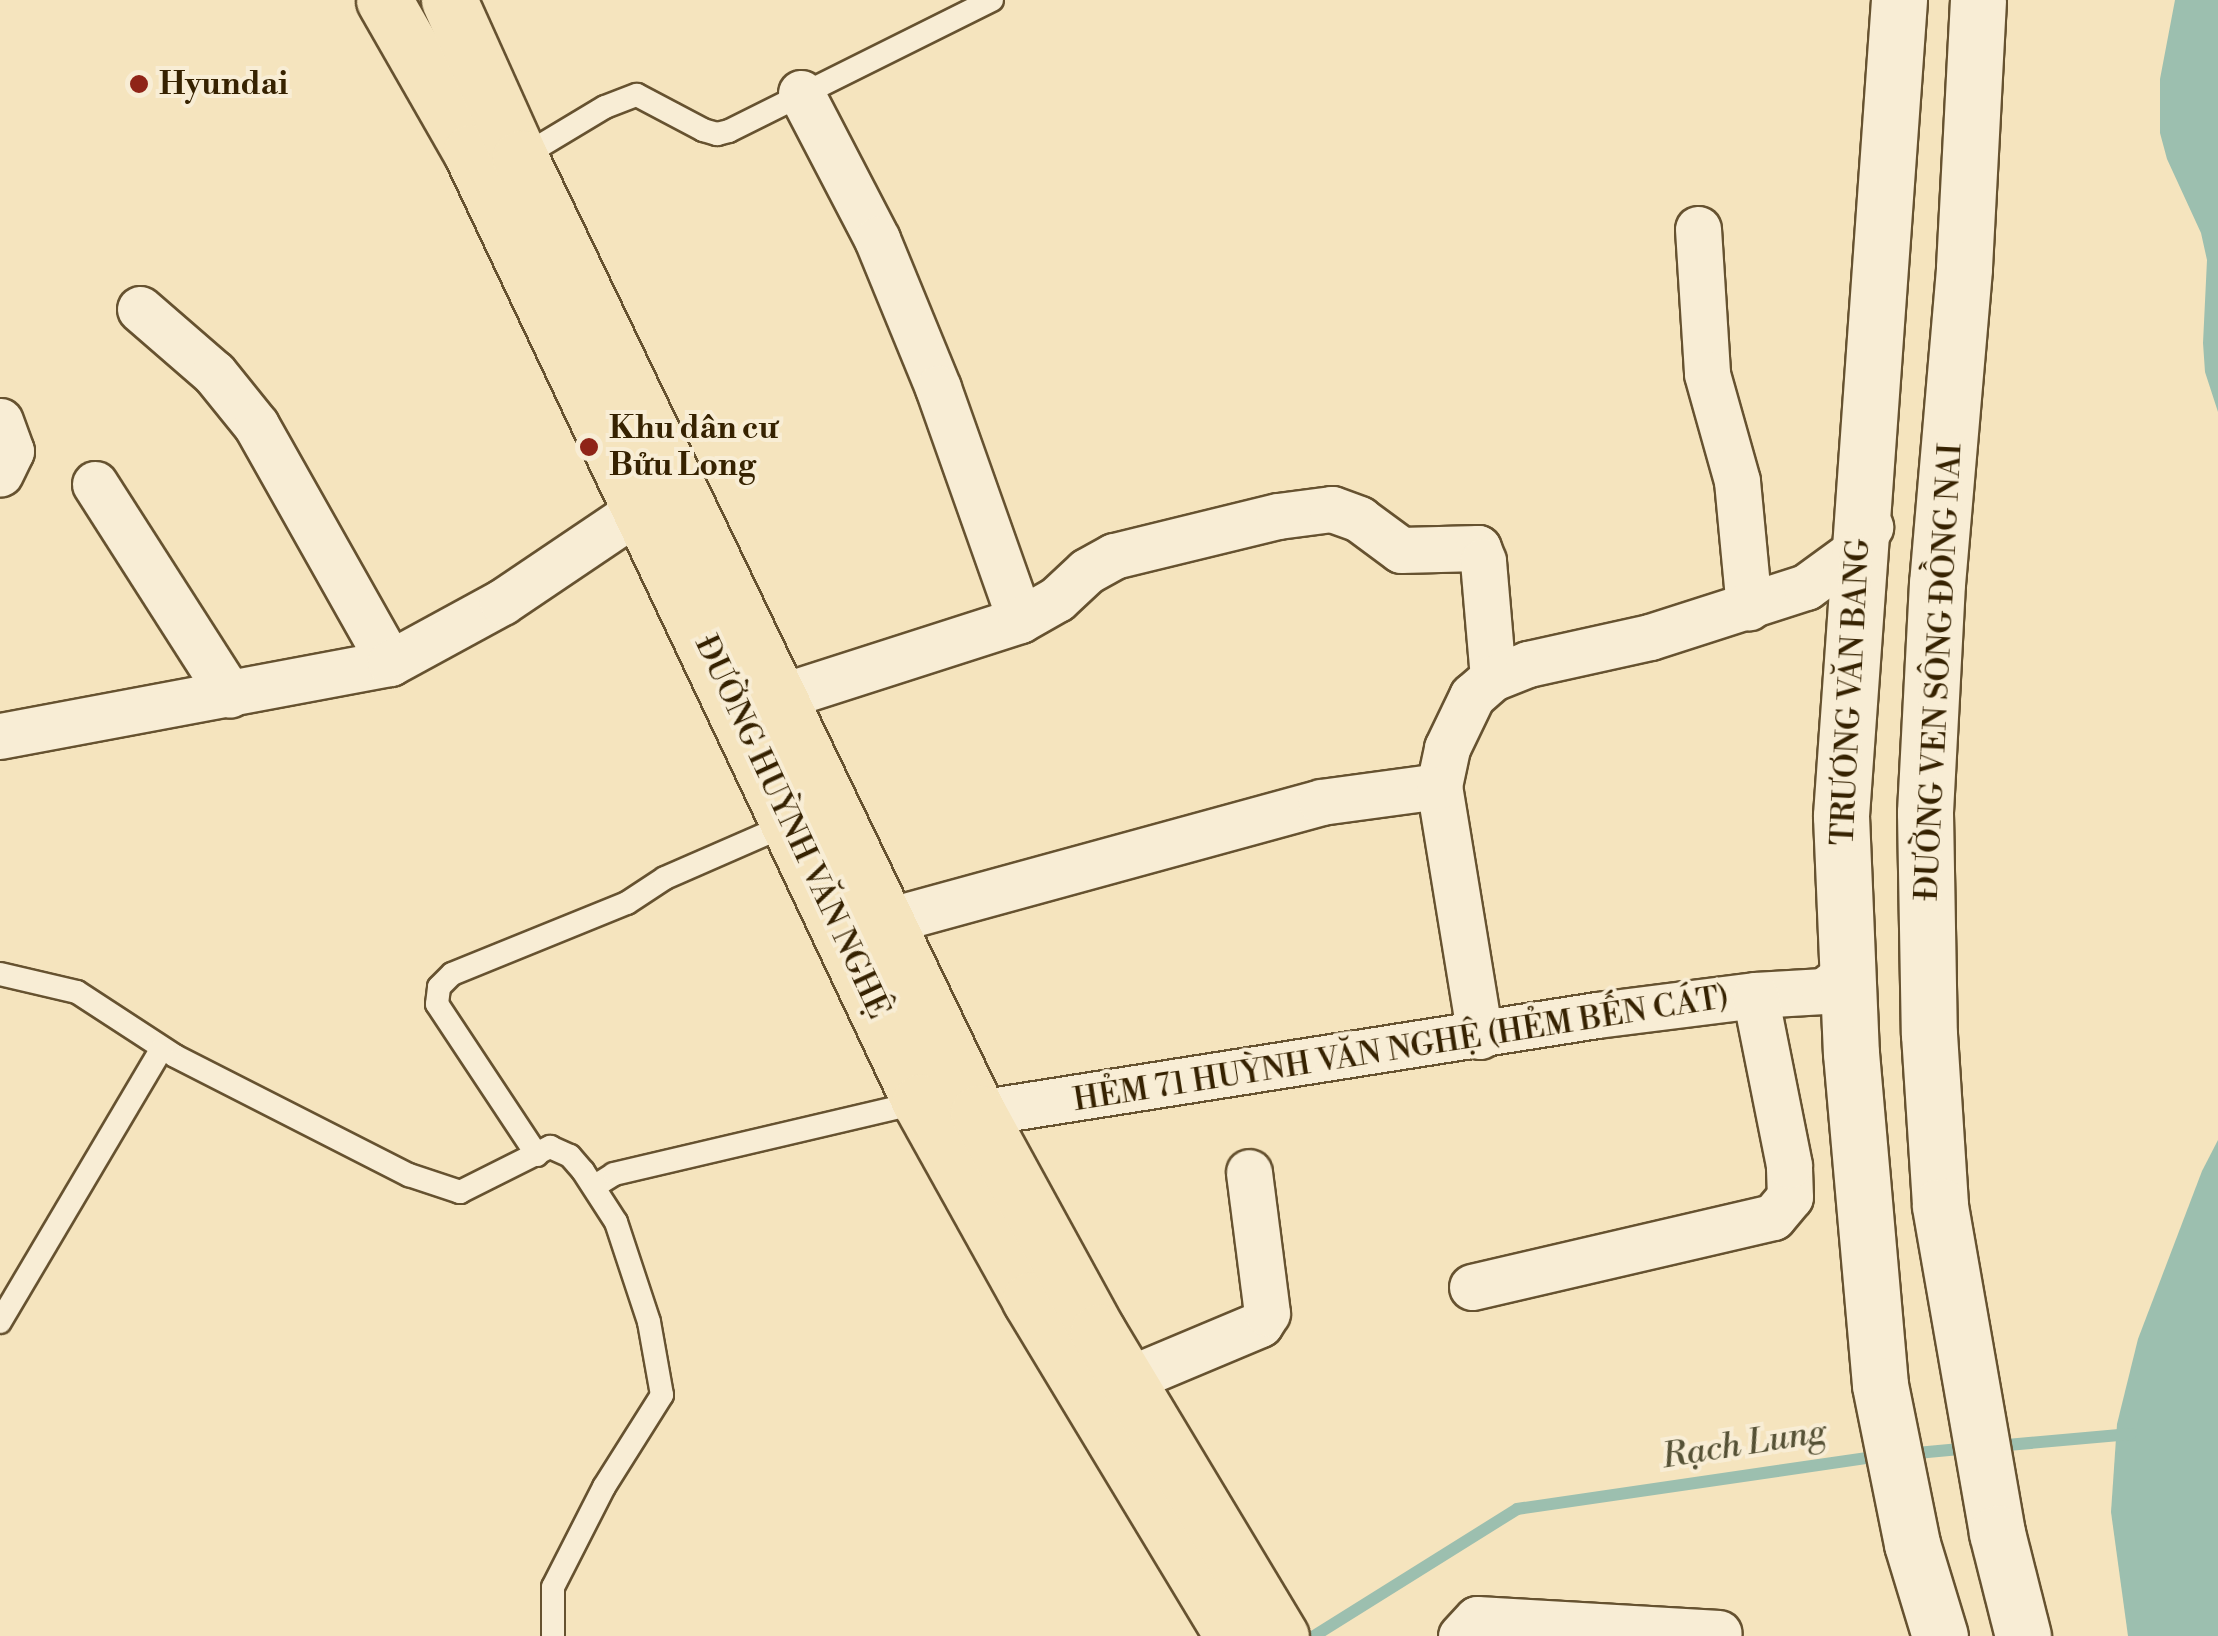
<!DOCTYPE html>
<meta charset="utf-8">
<style>
body{margin:0}
#map{position:relative;width:2218px;height:1636px;overflow:hidden;background:#f5e4be;font-family:"Libre Bodoni",serif}
div>[style]{position:absolute}
.water>*{inset:0;background:#9cbfaf}
.stream>*{height:12px;margin:-6px;padding:0 6px;transform-origin:6px;border-radius:6px;background:#9cbfaf}
.roads{filter:drop-shadow(2px 0 #665230) drop-shadow(-2px 0 #665230) drop-shadow(0 2px #665230) drop-shadow(0 -2px #665230)}
.service>*{height:22px;margin:-11px;padding:0 11px;transform-origin:11px;border-radius:11px;background:#f8edd5}
.minor>*{height:45px;margin:-22.5px;padding:0 22.5px;transform-origin:22.5px;border-radius:22.5px;background:#f8edd5}
.secondary>*{height:55px;margin:-27.5px;padding:0 27.5px;transform-origin:27.5px;border-radius:27.5px;background:#f8edd5}
.primary>*{height:55px;margin:-27.5px;padding:0 27.5px;transform-origin:27.5px;border-radius:27.5px;background:#f5e4be}
.dots>*{width:28px;height:28px;translate:-50% -50%;box-sizing:border-box;border:5px solid #f8edd5;border-radius:50%}
span{translate:-50% -50%;white-space:nowrap;text-align:center;line-height:1.15;-webkit-text-stroke:8px #f8edd5;paint-order:stroke}
.poi-label{font-size:32px;color:#362201;font-weight:700}
.left{translate:0 -50%;text-align:left}
.street-label{font-size:32px;color:#362201}
.water-label{font-size:35px;color:#555135;font-style:italic}
</style>
<div id="map">
<div class="water">
<div style="clip-path:polygon(2175px 0,2218px 0,2218px 412px,2205px 372px,2203px 343px,2207px 260px,2201px 233px,2167px 159px,2160px 133px,2160px 79px)"></div>
<div style="clip-path:polygon(2218px 1140px,2218px 1636px,2128px 1636px,2111px 1512px,2117px 1424px,2138px 1339px,2202px 1171px)"></div>
</div>
<div class="stream">
<div style="left:1996px;top:1446px;width:135px;rotate:-5.1deg"></div>
<div style="left:1906px;top:1454px;width:65px;rotate:-5.3deg"></div>
<div style="left:1314px;top:1636px;width:239px;rotate:-32deg"></div>
<div style="left:1517px;top:1509px;width:368px;rotate:-8.3deg"></div>
</div>
<div class="roads">
<div class="service">
<div style="left:520px;top:158px;width:99px;rotate:-31deg"></div>
<div style="left:605px;top:107px;width:34px;rotate:-21deg"></div>
<div style="left:637px;top:95px;width:75px;rotate:27.9deg"></div>
<div style="left:703px;top:130px;width:15px;rotate:16deg"></div>
<div style="left:717px;top:134px;width:12px;rotate:-14deg"></div>
<div style="left:729px;top:131px;width:294px;rotate:-26.5deg"></div>
<div style="left:0;top:974px;width:79px;rotate:13.2deg"></div>
<div style="left:77px;top:992px;width:117px;rotate:33.1deg"></div>
<div style="left:175px;top:1056px;width:263px;rotate:27deg"></div>
<div style="left:409px;top:1175px;width:54px;rotate:18.4deg"></div>
<div style="left:460px;top:1192px;width:101px;rotate:-26.6deg"></div>
<div style="left:550px;top:1147px;width:22px;rotate:24deg"></div>
<div style="left:570px;top:1156px;width:20px;rotate:49deg"></div>
<div style="left:583px;top:1171px;width:61px;rotate:57.1deg"></div>
<div style="left:616px;top:1222px;width:105px;rotate:71.7deg"></div>
<div style="left:649px;top:1322px;width:74px;rotate:79.9deg"></div>
<div style="left:662px;top:1395px;width:109px;rotate:122.2deg"></div>
<div style="left:604px;top:1487px;width:112px;rotate:117deg"></div>
<div style="left:553px;top:1587px;width:49px;rotate:90deg"></div>
<div style="left:537px;top:1155px;width:181px;rotate:-123.5deg"></div>
<div style="left:437px;top:1004px;width:17px;rotate:-83deg"></div>
<div style="left:439px;top:987px;width:18px;rotate:-45deg"></div>
<div style="left:452px;top:974px;width:189px;rotate:-22.1deg"></div>
<div style="left:627px;top:903px;width:45px;rotate:-33.3deg"></div>
<div style="left:665px;top:878px;width:137px;rotate:-23.6deg"></div>
<div style="left:595px;top:1186px;width:22px;rotate:-32deg"></div>
<div style="left:614px;top:1174px;width:314px;rotate:-13.2deg"></div>
<div style="left:0;top:1322px;width:318px;rotate:-59.4deg"></div>
</div>
<div class="minor">
<div style="left:801px;top:93px;width:165px;rotate:62.5deg"></div>
<div style="left:877px;top:239px;width:161px;rotate:67.7deg"></div>
<div style="left:938px;top:388px;width:246px;rotate:70.5deg"></div>
<div style="left:1698px;top:229px;width:145px;rotate:86.4deg"></div>
<div style="left:1707px;top:374px;width:111px;rotate:74.3deg"></div>
<div style="left:1737px;top:481px;width:127px;rotate:84.6deg"></div>
<div style="left:140px;top:309px;width:98px;rotate:40.9deg"></div>
<div style="left:214px;top:373px;width:67px;rotate:51.1deg"></div>
<div style="left:256px;top:425px;width:273px;rotate:60.6deg"></div>
<div style="left:0;top:421px;width:32px;rotate:70deg"></div>
<div style="left:11px;top:451px;width:25px;rotate:116deg"></div>
<div style="left:95px;top:484px;width:250px;rotate:57.4deg"></div>
<div style="left:780px;top:697px;width:252px;rotate:-17.8deg"></div>
<div style="left:1020px;top:620px;width:43px;rotate:-29.6deg"></div>
<div style="left:1057px;top:599px;width:41px;rotate:-43deg"></div>
<div style="left:1087px;top:571px;width:31px;rotate:-29deg"></div>
<div style="left:1114px;top:556px;width:169px;rotate:-13.7deg"></div>
<div style="left:1278px;top:516px;width:54px;rotate:-7.4deg"></div>
<div style="left:1332px;top:509px;width:29px;rotate:20deg"></div>
<div style="left:1359px;top:519px;width:52px;rotate:36.4deg"></div>
<div style="left:1401px;top:550px;width:77px;rotate:-1.5deg"></div>
<div style="left:1478px;top:548px;width:14px;rotate:69deg"></div>
<div style="left:1483px;top:561px;width:117px;rotate:85.1deg"></div>
<div style="left:0;top:736px;width:397px;rotate:-10.6deg"></div>
<div style="left:390px;top:663px;width:128px;rotate:-28.6deg"></div>
<div style="left:502px;top:602px;width:170px;rotate:-34deg"></div>
<div style="left:887px;top:921px;width:450px;rotate:-15.3deg"></div>
<div style="left:1321px;top:802px;width:119px;rotate:-7.7deg"></div>
<div style="left:1480px;top:1036px;width:253px;rotate:-99.3deg"></div>
<div style="left:1439px;top:786px;width:39px;rotate:-78deg"></div>
<div style="left:1447px;top:748px;width:58px;rotate:-64.3deg"></div>
<div style="left:1472px;top:696px;width:28px;rotate:-41deg"></div>
<div style="left:1493px;top:678px;width:38px;rotate:-22deg"></div>
<div style="left:1528px;top:664px;width:125px;rotate:-12.5deg"></div>
<div style="left:1650px;top:637px;width:164px;rotate:-17.8deg"></div>
<div style="left:1806px;top:587px;width:59px;rotate:-36.1deg"></div>
<div style="left:1854px;top:552px;width:30px;rotate:-57deg"></div>
<div style="left:978px;top:1113px;width:627px;rotate:-9deg"></div>
<div style="left:1597px;top:1015px;width:159px;rotate:-7.2deg"></div>
<div style="left:1755px;top:995px;width:69px;rotate:-3.3deg"></div>
<div style="left:1824px;top:991px;width:28px;rotate:-38deg"></div>
<div style="left:1846px;top:974px;width:29px;rotate:-92deg"></div>
<div style="left:1472px;top:1287px;width:309px;rotate:-13.1deg"></div>
<div style="left:1773px;top:1217px;width:26px;rotate:-50deg"></div>
<div style="left:1790px;top:1197px;width:32px;rotate:-92deg"></div>
<div style="left:1789px;top:1165px;width:173px;rotate:-101.3deg"></div>
<div style="left:1127px;top:1380px;width:144px;rotate:-22.8deg"></div>
<div style="left:1260px;top:1324px;width:13px;rotate:-58deg"></div>
<div style="left:1267px;top:1313px;width:142px;rotate:-97.3deg"></div>
<div style="left:1461px;top:1636px;width:23px;rotate:-47deg"></div>
<div style="left:1477px;top:1619px;width:242px;rotate:3.3deg"></div>
</div>
<div class="secondary">
<div style="left:1899px;top:0;width:818px;rotate:94.07deg"></div>
<div style="left:1841px;top:816px;width:237px;rotate:87.6deg"></div>
<div style="left:1851px;top:1053px;width:333px;rotate:85deg"></div>
<div style="left:1880px;top:1385px;width:162px;rotate:78.6deg"></div>
<div style="left:1912px;top:1544px;width:96px;rotate:73.1deg"></div>
<div style="left:1978px;top:0;width:269px;rotate:93deg"></div>
<div style="left:1964px;top:269px;width:315px;rotate:94.9deg"></div>
<div style="left:1937px;top:583px;width:230px;rotate:93deg"></div>
<div style="left:1925px;top:813px;width:221px;rotate:89deg"></div>
<div style="left:1929px;top:1034px;width:172px;rotate:86.3deg"></div>
<div style="left:1940px;top:1206px;width:332px;rotate:80.1deg"></div>
<div style="left:1997px;top:1533px;width:106px;rotate:75.8deg"></div>
</div>
<div class="primary">
<div style="left:384px;top:0;width:175px;rotate:60.2deg"></div>
<div style="left:471px;top:152px;width:1051px;rotate:64.7deg"></div>
<div style="left:920px;top:1102px;width:227px;rotate:60.9deg"></div>
<div style="left:1030px;top:1300px;width:393px;rotate:58.9deg"></div>
<div style="left:449px;top:0;width:173px;rotate:65.8deg"></div>
<div style="left:520px;top:158px;width:1059px;rotate:64.38deg"></div>
<div style="left:978px;top:1113px;width:250px;rotate:61.3deg"></div>
<div style="left:1098px;top:1332px;width:355px;rotate:59deg"></div>
</div>
</div>
<div class="dots">
<div style="left:139px;top:84px;background:#8f2418"></div>
<div style="left:589px;top:447px;background:#8f2418"></div>
</div>
<div class="poi-label">
<span class="left" style="left:159px;top:84px">Hyundai</span>
<span class="left" style="left:609px;top:447px">Khu dân cư<br>Bửu Long</span>
</div>
<div class="street-label">
<span style="left:1939px;top:672px;rotate:-87deg">ĐƯỜNG VEN SÔNG ĐỒNG NAI</span>
<span style="left:1851px;top:692px;rotate:-87deg">TRƯƠNG VĂN BANG</span>
<span style="left:792px;top:827px;rotate:65deg">ĐƯỜNG HUỲNH VĂN NGHỆ</span>
<span style="left:1401px;top:1049px;rotate:-9deg">HẺM 71 HUỲNH VĂN NGHỆ (HẺM BẾN CÁT)</span>
</div>
<div class="water-label">
<span style="left:1744px;top:1445px;rotate:-9deg">Rạch Lung</span>
</div>
</div>
